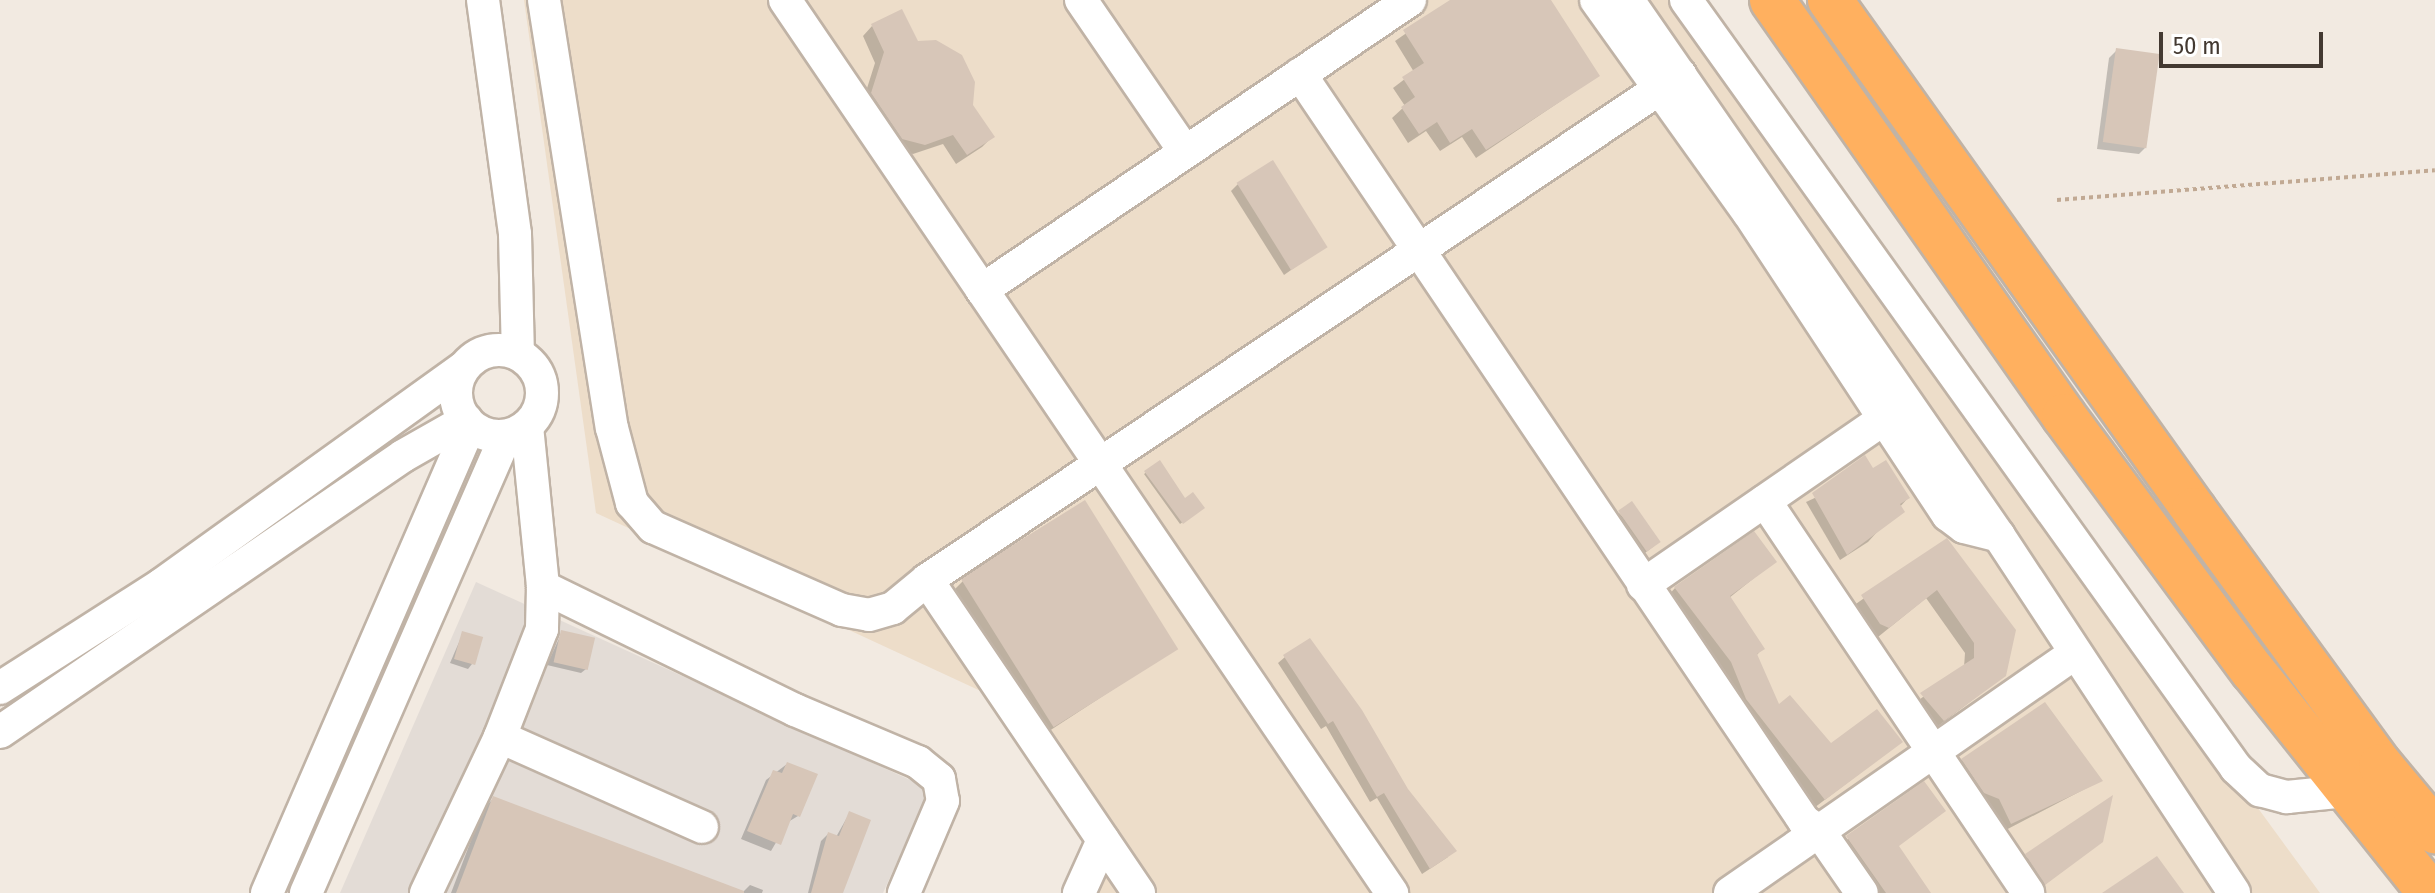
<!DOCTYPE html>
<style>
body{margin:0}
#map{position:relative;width:2435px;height:893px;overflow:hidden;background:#f2eae1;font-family:"Fira Sans Condensed",sans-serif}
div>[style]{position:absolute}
.industrial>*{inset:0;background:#e3dcd6}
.education>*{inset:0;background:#edddc9}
.shadow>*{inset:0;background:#0003}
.building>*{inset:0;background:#d7c6b8;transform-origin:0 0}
.path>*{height:4px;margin-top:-2px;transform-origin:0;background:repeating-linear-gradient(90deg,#c1a993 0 4px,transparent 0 8px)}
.roads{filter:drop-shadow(2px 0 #c0b3a6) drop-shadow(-2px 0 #c0b3a6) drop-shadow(0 2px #c0b3a6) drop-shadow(0 -2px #c0b3a6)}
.minor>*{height:32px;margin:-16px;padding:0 16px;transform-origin:16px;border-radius:16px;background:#fff}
.minor>.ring{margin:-16px;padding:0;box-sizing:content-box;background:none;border:32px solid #fff;border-radius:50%}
.highway>*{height:44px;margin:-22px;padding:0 22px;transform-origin:22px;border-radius:22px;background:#ffb05f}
span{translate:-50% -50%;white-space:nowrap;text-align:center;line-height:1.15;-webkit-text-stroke:7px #fff;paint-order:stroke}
.scale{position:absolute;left:2159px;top:32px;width:164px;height:36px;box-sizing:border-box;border:4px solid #433931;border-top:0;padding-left:10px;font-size:24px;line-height:28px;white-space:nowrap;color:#433931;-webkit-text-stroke:6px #fff;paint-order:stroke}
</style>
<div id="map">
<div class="industrial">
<div style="clip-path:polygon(476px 582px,930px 789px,883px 893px,340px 893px)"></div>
</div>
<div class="education">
<div style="clip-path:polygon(524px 0,1668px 0,2320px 893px,1062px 893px,1084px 845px,985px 693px,596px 513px)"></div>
</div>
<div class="shadow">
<div style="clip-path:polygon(1454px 0,1549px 0,1598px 76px,1476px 158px,1462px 137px,1440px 151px,1426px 131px,1408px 143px,1392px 118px,1405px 106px,1393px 88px,1414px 72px,1395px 41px)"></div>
<div style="clip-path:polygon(872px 26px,916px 43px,992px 137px,982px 147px,956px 164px,943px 144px,913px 154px,893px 148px,862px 104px,875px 63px,863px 36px)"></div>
<div style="clip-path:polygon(2117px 50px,2146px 147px,2139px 154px,2097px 149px,2109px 58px)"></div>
<div style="clip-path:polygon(1238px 184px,1325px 246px,1284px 275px,1231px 191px)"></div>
<div style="clip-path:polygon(1159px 463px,1185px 501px,1202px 508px,1180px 524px,1144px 474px)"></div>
<div style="clip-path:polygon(1873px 471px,1908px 498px,1868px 542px,1840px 560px,1806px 502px)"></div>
<div style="clip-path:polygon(1619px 513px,1654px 546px,1641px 556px,1615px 517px)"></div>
<div style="clip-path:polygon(1946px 540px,2005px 675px,1933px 730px,1912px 705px,1964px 667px,1965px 653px,1926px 598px,1878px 637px,1870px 634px,1853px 606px)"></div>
<div style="clip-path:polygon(1774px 562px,1729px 598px,1762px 649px,1756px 656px,1778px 708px,1830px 746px,1901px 742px,1814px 808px,1666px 598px,1675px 588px)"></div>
<div style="clip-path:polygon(963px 581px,1175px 649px,1043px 735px,953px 591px)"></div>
<div style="clip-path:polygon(562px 632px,586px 669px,581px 673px,547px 665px)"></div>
<div style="clip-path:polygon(463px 633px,472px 664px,468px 669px,450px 663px)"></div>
<div style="clip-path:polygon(1285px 657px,1448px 857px,1422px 874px,1377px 798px,1370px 802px,1326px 726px,1321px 729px,1278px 663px)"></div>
<div style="clip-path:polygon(1962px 760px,2100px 781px,2002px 832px,1990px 807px,1974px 802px,1953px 769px)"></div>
<div style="clip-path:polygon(787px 764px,798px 816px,788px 822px,771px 851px,741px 839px,766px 780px)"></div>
<div style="clip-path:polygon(1924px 784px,1898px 847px,1928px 893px,1870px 893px,1837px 847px)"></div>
<div style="clip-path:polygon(493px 799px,742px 893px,750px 885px,763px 890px,762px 893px,451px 893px,483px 809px)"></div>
<div style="clip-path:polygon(2110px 800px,2101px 841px,2034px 893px,2016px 866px)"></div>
<div style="clip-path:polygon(849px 814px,841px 893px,808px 893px,821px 841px,828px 834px,836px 837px)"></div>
</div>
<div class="building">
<div style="clip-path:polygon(1450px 0,1551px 0,1600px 76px,1486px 150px,1472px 129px,1450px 143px,1437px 122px,1419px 134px,1401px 107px,1415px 97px,1402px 77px,1424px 63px,1403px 30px)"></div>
<div style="clip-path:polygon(902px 9px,918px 41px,936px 40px,962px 55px,975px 82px,973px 105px,995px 137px,967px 155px,953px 135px,925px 145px,902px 139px,871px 93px,884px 52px,871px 24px)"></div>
<div style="left:2116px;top:48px;width:44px;height:95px;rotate:8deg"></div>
<div style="left:1273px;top:160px;width:103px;height:43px;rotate:58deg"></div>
<div style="clip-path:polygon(1865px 455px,1873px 468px,1886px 460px,1910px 498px,1900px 504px,1905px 512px,1847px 555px,1812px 493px)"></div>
<div style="clip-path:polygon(1160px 460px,1185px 498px,1193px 492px,1205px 508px,1183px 524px,1144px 471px)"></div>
<div style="left:1085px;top:500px;width:176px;height:147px;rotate:58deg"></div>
<div style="left:1632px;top:501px;width:50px;height:17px;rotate:55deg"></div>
<div style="clip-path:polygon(1754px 531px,1777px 562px,1730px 596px,1765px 649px,1757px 654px,1779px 704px,1790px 695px,1831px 743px,1877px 709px,1903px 742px,1825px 800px,1746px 699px,1731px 662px,1674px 587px)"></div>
<div style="clip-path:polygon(1947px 538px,2016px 630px,2006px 676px,1944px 721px,1920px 693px,1974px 658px,1974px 643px,1937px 590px,1889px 628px,1880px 624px,1861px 595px)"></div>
<div style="left:561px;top:630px;width:35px;height:33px;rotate:13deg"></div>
<div style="left:462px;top:631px;width:22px;height:29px;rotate:16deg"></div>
<div style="clip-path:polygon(1310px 638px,1362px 710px,1408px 789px,1457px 851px,1430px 869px,1384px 793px,1377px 797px,1333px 721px,1328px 724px,1283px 655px)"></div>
<div style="clip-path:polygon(2045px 702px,2103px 781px,2011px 824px,1999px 799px,1984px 793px,1961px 759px)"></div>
<div style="clip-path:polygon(787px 762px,818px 774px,800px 817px,793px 814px,781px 845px,747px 831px,773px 770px,782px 773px)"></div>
<div style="clip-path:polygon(1924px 781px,1946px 811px,1899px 846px,1931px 893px,1886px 893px,1846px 836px)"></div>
<div style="clip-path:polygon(2113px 795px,2103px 842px,2045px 885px,2025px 854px)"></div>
<div style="clip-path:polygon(493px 796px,744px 891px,744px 893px,456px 893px)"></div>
<div style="clip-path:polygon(849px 811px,871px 820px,843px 893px,811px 893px,828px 832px,839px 836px)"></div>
<div style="clip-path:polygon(2157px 856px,2184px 893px,2102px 893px)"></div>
</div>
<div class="path">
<div style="left:2057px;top:200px;width:379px;rotate:-4.5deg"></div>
</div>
<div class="roads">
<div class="minor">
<div style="left:483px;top:0;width:236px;rotate:82.2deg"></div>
<div style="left:515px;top:234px;width:120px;rotate:88.6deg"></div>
<div style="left:544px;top:0;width:433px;rotate:81deg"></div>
<div style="left:612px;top:428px;width:78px;rotate:75.1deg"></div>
<div style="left:632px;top:503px;width:32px;rotate:49deg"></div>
<div style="left:653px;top:527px;width:206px;rotate:23.7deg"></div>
<div style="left:842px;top:610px;width:27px;rotate:10deg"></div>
<div style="left:869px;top:615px;width:25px;rotate:-16deg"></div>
<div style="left:893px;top:608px;width:44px;rotate:-39.5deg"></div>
<div style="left:785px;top:0;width:1080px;rotate:55.79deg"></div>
<div style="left:1081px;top:0;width:184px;rotate:55.6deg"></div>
<div style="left:1596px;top:0;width:261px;rotate:54.4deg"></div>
<div style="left:1748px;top:212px;width:363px;rotate:56.6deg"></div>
<div style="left:1948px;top:515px;width:20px;rotate:37deg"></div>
<div style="left:1964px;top:527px;width:36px;rotate:14deg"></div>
<div style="left:1628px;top:0;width:652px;rotate:55.31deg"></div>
<div style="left:1999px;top:536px;width:427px;rotate:56.6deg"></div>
<div style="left:1686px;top:0;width:945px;rotate:54.39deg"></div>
<div style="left:2236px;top:768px;width:33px;rotate:43deg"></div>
<div style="left:2260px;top:790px;width:28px;rotate:15deg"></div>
<div style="left:2287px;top:797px;width:60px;rotate:-5.7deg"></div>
<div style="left:1300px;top:74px;width:901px;rotate:55.99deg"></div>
<div style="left:1804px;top:821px;width:18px;rotate:34deg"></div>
<div style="left:1819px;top:831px;width:75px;rotate:55.3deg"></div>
<div style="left:982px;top:290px;width:517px;rotate:-34.12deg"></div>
<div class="ring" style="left:456px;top:350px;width:54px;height:54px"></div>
<div style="left:527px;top:426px;width:162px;rotate:84.3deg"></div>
<div style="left:543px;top:587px;width:42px;rotate:91.4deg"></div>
<div style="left:542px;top:629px;width:116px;rotate:111.3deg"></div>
<div style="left:500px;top:737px;width:221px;rotate:24deg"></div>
<div style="left:1765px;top:501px;width:472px;rotate:56.1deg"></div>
<div style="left:1643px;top:585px;width:293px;rotate:-34.6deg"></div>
<div style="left:543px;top:587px;width:280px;rotate:26deg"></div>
<div style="left:795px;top:710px;width:134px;rotate:22.9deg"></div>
<div style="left:918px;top:762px;width:27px;rotate:39deg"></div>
<div style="left:939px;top:779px;width:22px;rotate:80deg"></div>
<div style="left:943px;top:801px;width:100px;rotate:113deg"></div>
<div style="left:0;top:688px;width:191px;rotate:-32.6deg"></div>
<div style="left:161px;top:585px;width:372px;rotate:-35.7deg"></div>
<div style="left:0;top:732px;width:488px;rotate:-34.4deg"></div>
<div style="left:403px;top:456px;width:73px;rotate:-29.7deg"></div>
<div style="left:267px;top:893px;width:510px;rotate:-66.55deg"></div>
<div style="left:306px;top:893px;width:499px;rotate:-66.4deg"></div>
<div style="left:426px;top:893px;width:173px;rotate:-64.6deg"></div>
<div style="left:1079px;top:893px;width:58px;rotate:-65.6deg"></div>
<div style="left:1139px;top:893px;width:378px;rotate:-124.1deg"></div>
<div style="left:927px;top:580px;width:907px;rotate:-33.85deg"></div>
<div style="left:1730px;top:893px;width:419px;rotate:-34.8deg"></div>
</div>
<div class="highway">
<div style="left:1772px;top:0;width:508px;rotate:54.93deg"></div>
<div style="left:2064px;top:416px;width:317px;rotate:53.5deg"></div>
<div style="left:2253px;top:671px;width:284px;rotate:51.4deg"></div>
<div style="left:1830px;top:0;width:627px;rotate:54.48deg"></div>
<div style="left:2194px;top:510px;width:317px;rotate:53.9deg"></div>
<div style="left:2381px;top:766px;width:85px;rotate:50.3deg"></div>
</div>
</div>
<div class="scale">50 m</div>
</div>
